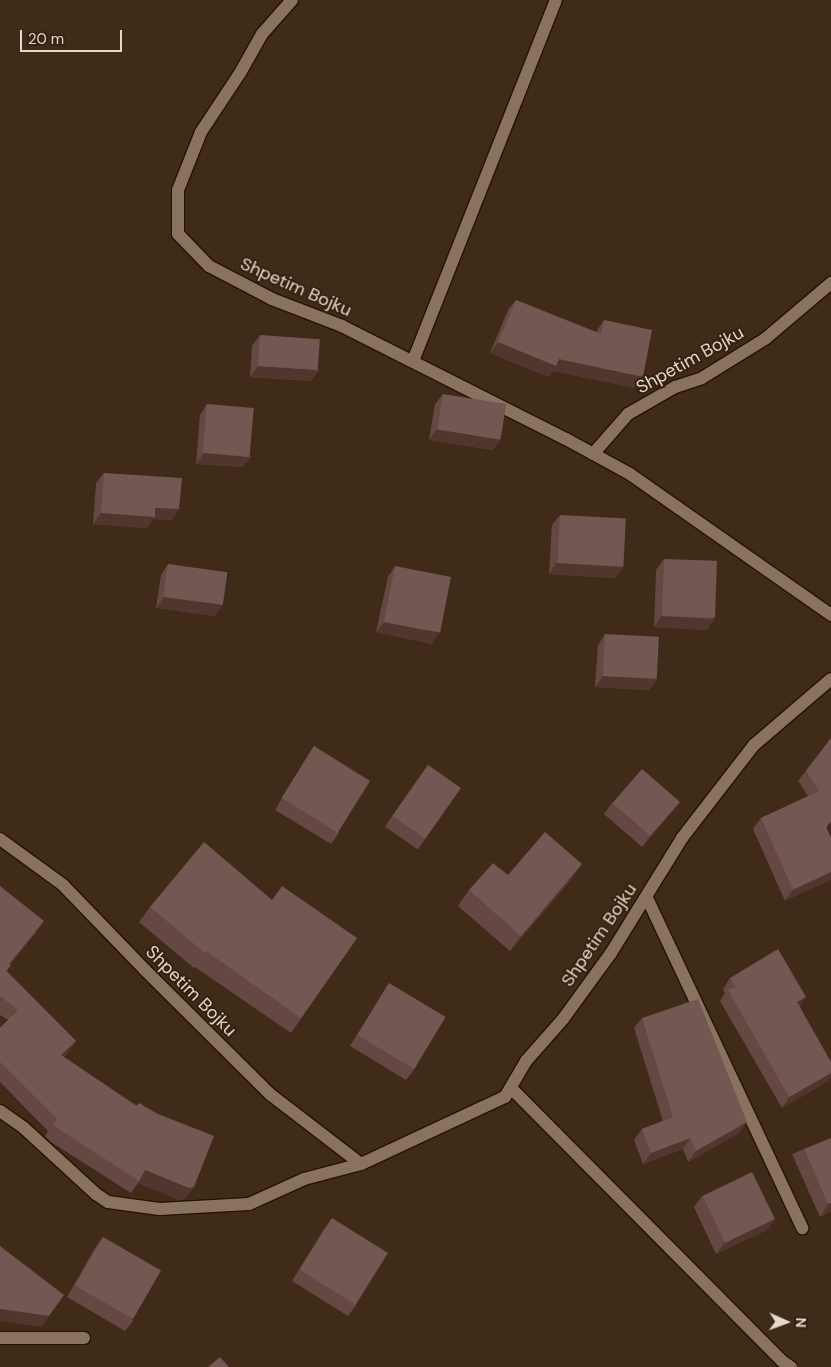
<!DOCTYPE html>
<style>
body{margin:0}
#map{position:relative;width:831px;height:1367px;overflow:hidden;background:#3f2b18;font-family:"DM Sans",sans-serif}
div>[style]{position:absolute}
.roads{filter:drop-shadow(1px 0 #251302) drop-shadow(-1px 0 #251302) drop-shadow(0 1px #251302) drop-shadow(0 -1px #251302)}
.service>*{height:12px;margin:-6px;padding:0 6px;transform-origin:6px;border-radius:6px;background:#8a735e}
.minor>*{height:12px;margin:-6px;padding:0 6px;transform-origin:6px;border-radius:6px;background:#8a735e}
.wall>*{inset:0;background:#654843;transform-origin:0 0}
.shaded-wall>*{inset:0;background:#50362c}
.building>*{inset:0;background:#725752;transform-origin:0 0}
span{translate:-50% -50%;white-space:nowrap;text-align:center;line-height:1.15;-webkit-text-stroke:4px #35220f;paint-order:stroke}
.street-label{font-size:18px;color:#e4d7cb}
.north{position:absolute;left:761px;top:1297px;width:50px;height:50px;-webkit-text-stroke:4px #35220f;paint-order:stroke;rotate:92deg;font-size:14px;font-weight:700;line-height:20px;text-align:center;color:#e4d7cb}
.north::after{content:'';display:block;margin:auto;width:18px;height:22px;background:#e4d7cb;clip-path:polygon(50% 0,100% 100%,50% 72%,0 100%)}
.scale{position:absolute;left:20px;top:30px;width:102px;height:22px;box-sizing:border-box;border:2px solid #e4d7cb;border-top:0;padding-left:6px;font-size:15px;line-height:18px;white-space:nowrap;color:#e4d7cb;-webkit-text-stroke:4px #35220f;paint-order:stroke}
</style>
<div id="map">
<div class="roads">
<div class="service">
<div style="left:647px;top:898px;width:365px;rotate:64.8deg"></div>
<div style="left:511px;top:1088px;width:385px;rotate:45.2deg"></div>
<div style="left:782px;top:1361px;width:11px;rotate:34deg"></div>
</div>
<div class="minor">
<div style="left:292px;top:0;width:45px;rotate:131.4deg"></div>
<div style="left:262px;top:34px;width:45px;rotate:119.4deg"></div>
<div style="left:240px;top:73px;width:71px;rotate:123.5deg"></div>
<div style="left:201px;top:132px;width:62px;rotate:111.6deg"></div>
<div style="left:178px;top:190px;width:44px;rotate:90deg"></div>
<div style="left:178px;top:234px;width:45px;rotate:45.9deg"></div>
<div style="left:209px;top:266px;width:71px;rotate:27.6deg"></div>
<div style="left:272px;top:299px;width:75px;rotate:21.1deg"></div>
<div style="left:342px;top:326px;width:251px;rotate:26.8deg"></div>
<div style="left:566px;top:439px;width:73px;rotate:28.7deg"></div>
<div style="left:630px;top:474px;width:246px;rotate:35deg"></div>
<div style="left:413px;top:361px;width:388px;rotate:-68.4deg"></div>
<div style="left:593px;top:454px;width:53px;rotate:-48.8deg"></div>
<div style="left:628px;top:414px;width:54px;rotate:-29.9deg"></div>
<div style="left:675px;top:387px;width:28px;rotate:-18deg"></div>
<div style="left:702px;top:378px;width:74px;rotate:-31.8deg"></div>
<div style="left:765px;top:339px;width:87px;rotate:-40.3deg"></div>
<div style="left:0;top:839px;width:78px;rotate:36.1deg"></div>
<div style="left:63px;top:885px;width:118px;rotate:46deg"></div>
<div style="left:145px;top:970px;width:177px;rotate:44.8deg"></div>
<div style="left:271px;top:1095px;width:113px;rotate:37.5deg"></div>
<div style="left:0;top:1111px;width:29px;rotate:35deg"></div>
<div style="left:24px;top:1128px;width:98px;rotate:42.5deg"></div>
<div style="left:96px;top:1194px;width:14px;rotate:34deg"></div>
<div style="left:108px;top:1202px;width:52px;rotate:7.7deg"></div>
<div style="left:160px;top:1209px;width:89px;rotate:-3.2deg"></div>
<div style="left:249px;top:1204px;width:60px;rotate:-24.4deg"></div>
<div style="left:304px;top:1179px;width:59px;rotate:-14.7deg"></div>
<div style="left:361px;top:1164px;width:159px;rotate:-25deg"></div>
<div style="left:505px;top:1097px;width:42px;rotate:-59.7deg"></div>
<div style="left:526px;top:1061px;width:56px;rotate:-48.6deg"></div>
<div style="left:563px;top:1019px;width:82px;rotate:-54deg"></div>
<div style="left:611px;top:953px;width:135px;rotate:-58.3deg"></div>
<div style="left:682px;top:838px;width:118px;rotate:-52.3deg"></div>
<div style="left:754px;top:745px;width:101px;rotate:-40.6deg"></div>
<div style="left:0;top:1338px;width:84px"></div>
</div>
</div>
<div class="wall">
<div style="clip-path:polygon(516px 300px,596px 332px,604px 320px,635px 388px,553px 371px,549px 377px,490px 353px,508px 310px)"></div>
<div style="clip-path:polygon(260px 335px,319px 370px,311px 381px,250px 377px,252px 346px)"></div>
<div style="clip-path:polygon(443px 394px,500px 440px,493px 450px,429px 440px,435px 404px)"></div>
<div style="clip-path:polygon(207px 404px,251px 457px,243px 467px,196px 464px,200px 415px)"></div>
<div style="clip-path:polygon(104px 473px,172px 520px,153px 519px,147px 528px,93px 524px,96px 483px)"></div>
<div style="clip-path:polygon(560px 515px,623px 567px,615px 578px,549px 574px,552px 525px)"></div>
<div style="clip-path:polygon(664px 559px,714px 619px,707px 630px,654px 627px,656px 570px)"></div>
<div style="clip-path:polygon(168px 564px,215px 616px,156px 608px,161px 575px)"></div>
<div style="clip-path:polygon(395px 566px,432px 644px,376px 632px,388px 577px)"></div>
<div style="clip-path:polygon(605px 634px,657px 679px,649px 690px,595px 687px,598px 645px)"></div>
<div style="clip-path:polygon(831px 738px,827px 829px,831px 838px,785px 901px,753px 829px,761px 818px,808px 796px,798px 781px)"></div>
<div style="clip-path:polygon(314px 746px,339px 833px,331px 844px,275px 810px,307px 757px)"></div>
<div style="left:428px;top:765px;width:40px;height:75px;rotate:35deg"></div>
<div style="clip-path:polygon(680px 802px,672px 812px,642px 847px,604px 814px,612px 803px)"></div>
<div style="clip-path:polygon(508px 875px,571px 880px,510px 951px,458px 906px,469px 890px)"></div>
<div style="clip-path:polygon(0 886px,36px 933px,10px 964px,7px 971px,76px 1041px,64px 1057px,136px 1106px,139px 1103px,185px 1199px,180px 1200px,138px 1183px,131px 1193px,51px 1142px,45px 1136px,48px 1131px,0 1082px,0 1028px,8px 1020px,0 1015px)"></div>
<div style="clip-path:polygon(272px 900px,357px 938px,291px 1033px,195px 967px,194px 968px,139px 922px,150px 907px)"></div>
<div style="clip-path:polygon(730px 978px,800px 1006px,828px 1081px,782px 1108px,720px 1001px,725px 993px,723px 989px)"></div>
<div style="clip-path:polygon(389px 983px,414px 1070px,406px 1080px,350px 1046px,382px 994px)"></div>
<div style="clip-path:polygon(642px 1018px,739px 1133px,688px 1162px,683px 1149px,643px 1164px,634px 1140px,642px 1129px,663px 1121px,634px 1028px)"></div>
<div style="left:804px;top:1149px;width:68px;height:13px;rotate:66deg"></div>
<div style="clip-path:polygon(702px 1196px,775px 1219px,767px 1230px,716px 1254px,694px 1207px)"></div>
<div style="clip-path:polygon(332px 1218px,356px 1305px,348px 1316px,292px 1281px,324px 1229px)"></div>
<div style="clip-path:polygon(103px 1237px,133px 1321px,125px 1331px,67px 1297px,95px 1248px)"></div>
</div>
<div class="shaded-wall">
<div style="clip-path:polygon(498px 342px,559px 359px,643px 377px,635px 388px,553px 371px,549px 377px,490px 353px)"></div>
<div style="clip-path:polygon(258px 366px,319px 370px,311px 381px,250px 377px)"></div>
<div style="clip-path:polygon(437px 429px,500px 440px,493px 450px,429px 440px)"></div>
<div style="clip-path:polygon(204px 453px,251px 457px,243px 467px,196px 464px)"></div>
<div style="clip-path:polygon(155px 508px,179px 509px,172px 520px,153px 519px,147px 528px,93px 524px,101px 513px)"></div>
<div style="clip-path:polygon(556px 563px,623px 567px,615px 578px,549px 574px)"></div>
<div style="clip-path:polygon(164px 597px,223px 605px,215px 616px,156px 608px)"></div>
<div style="clip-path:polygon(661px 616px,714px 619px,707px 630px,654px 627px)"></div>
<div style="clip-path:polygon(384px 622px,439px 633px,432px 644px,376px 632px)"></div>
<div style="clip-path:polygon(603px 676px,657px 679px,649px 690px,595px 687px)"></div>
<div style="clip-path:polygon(680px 802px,672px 812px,642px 847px,650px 836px)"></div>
<div style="clip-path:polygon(582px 864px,571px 880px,510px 951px,521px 936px)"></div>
<div style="clip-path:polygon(831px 872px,831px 880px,785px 901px,793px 890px)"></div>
<div style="clip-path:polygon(44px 921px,36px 933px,1px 976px,9px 964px)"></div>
<div style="clip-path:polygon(806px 997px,799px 1008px,797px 1002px)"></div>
<div style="clip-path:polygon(76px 1041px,67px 1053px,53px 1067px,61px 1055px)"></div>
<div style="clip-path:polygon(831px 1073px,831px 1077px,828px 1081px,782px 1108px,789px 1097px)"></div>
<div style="clip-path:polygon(747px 1122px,739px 1133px,688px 1162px,696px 1151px)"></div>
<div style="clip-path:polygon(690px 1138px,683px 1149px,643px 1164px,651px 1153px)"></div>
<div style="clip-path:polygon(145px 1170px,194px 1187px,185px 1199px,180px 1200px,138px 1183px)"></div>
<div style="clip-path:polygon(831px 1203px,831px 1211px,821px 1215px,828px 1204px)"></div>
<div style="clip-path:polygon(775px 1219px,767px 1230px,716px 1254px,724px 1243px)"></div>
<div style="clip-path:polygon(0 1309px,49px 1316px,42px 1327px,0 1321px)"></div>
</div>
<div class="building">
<div style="clip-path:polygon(516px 300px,601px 334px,604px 320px,652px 330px,643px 377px,559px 359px,556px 366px,498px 342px)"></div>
<div style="left:260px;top:335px;width:60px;height:31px;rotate:4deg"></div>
<div style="left:443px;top:394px;width:64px;height:36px;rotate:9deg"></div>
<div style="left:207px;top:404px;width:47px;height:49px;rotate:5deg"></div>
<div style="clip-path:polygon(104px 473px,182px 478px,179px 509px,155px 508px,155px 517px,101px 513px)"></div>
<div style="left:560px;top:515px;width:66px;height:48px;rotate:3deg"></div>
<div style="left:664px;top:559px;width:53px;height:57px;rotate:2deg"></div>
<div style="left:168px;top:564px;width:60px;height:33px;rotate:8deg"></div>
<div style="left:395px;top:566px;width:57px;height:57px;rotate:11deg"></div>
<div style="left:605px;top:634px;width:54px;height:42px;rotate:3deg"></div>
<div style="clip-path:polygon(831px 738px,831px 822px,826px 827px,831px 838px,831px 872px,793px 890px,761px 818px,819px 791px,806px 771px)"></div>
<div style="left:314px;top:746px;width:66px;height:61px;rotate:32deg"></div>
<div style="left:428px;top:765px;width:40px;height:62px;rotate:35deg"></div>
<div style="left:642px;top:769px;width:50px;height:45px;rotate:41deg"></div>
<div style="clip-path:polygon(545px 832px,582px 864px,521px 936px,469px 890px,493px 863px,508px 875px)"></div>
<div style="clip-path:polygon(204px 842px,272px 900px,282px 886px,357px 938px,301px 1018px,206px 951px,205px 953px,150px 907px)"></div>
<div style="clip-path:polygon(0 886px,44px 921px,9px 964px,11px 965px,6px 971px,76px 1041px,61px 1055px,137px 1106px,139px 1103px,158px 1114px,214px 1136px,194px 1187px,189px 1188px,145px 1170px,139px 1181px,60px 1130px,53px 1124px,57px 1119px,0 1062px,0 1028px,18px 1010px,0 996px)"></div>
<div style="clip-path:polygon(778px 949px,806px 997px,797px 1002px,831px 1062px,831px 1073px,789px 1097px,728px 990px,736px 987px,730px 978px)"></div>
<div style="left:389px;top:983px;width:66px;height:61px;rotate:31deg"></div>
<div style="clip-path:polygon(698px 999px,747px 1122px,696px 1151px,690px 1138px,651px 1153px,642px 1129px,673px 1117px,642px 1018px)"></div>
<div style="clip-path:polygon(831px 1138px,831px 1203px,828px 1204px,804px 1149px)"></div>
<div style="left:752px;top:1172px;width:52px;height:55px;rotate:64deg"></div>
<div style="left:332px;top:1218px;width:66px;height:61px;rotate:32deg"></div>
<div style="left:103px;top:1237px;width:67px;height:56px;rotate:30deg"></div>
<div style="clip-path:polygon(0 1246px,64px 1295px,49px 1316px,0 1309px)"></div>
<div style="clip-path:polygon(220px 1357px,229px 1367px,208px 1367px)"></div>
</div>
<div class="street-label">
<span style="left:296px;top:287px;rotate:24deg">Shpetim Bojku</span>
<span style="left:690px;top:360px;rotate:-29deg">Shpetim Bojku</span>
<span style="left:599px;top:935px;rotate:-56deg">Shpetim Bojku</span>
<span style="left:191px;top:991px;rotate:45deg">Shpetim Bojku</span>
</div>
<div class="north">N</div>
<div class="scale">20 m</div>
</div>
